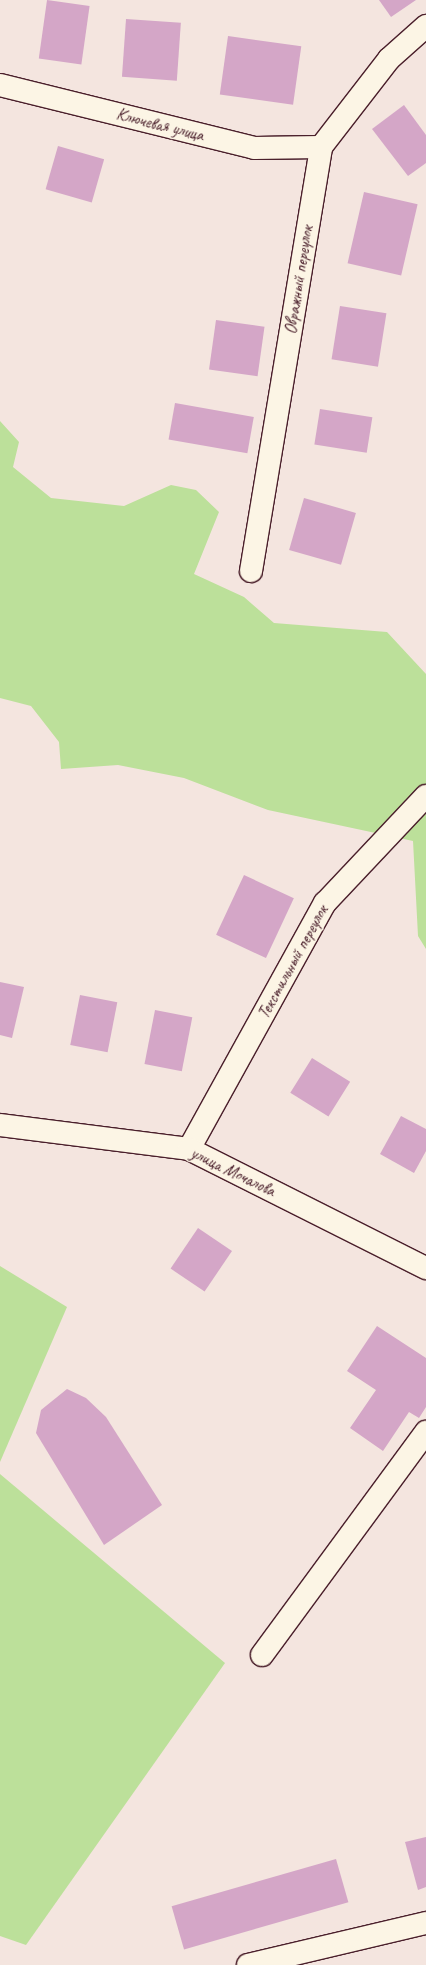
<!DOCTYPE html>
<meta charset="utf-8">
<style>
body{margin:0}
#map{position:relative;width:426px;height:1965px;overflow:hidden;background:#f4e5df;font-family:Caveat,sans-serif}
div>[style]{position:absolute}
.green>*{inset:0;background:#bce09a}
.building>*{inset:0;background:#d4a6c7;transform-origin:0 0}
.roads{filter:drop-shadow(1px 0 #4a1f2b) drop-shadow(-1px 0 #4a1f2b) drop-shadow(0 1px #4a1f2b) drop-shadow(0 -1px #4a1f2b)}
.street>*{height:22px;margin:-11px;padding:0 11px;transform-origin:11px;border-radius:11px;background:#fcf5e5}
.secondary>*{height:22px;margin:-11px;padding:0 11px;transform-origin:11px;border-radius:11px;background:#fcf5e5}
span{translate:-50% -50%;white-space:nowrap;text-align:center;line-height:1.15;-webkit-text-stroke:3px #fcf5e5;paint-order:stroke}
.street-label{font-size:17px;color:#4a1f2b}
</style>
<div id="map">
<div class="green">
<div style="clip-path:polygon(0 421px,19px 442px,13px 467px,51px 498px,124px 506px,171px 485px,196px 490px,219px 512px,194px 574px,244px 597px,274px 623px,387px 632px,426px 674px,426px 949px,418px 936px,413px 841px,268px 810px,184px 778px,118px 765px,61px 769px,59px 742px,31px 706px,0 698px)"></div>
<div style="clip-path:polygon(0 1266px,67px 1307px,0 1462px)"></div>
<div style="clip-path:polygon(0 1474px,225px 1663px,26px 1945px,0 1936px)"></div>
</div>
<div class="building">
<div style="left:47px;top:0;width:43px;height:59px;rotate:8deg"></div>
<div style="clip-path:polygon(379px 0,416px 0,391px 17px)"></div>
<div style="left:126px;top:19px;width:55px;height:58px;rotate:4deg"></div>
<div style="left:228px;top:36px;width:74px;height:59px;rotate:8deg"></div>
<div style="clip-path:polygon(404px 105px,426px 135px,426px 163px,408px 176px,372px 129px)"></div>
<div style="left:58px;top:146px;width:48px;height:45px;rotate:16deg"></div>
<div style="left:364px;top:192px;width:55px;height:73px;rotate:13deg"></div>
<div style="left:340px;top:306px;width:47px;height:54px;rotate:9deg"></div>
<div style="left:216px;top:320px;width:49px;height:50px;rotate:8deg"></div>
<div style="left:175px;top:403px;width:80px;height:37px;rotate:10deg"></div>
<div style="left:320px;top:409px;width:53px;height:36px;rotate:9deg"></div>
<div style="left:304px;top:498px;width:54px;height:54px;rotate:16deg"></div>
<div style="left:244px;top:875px;width:55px;height:66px;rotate:25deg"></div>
<div style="clip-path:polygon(0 982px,24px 987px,12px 1038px,0 1035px)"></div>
<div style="left:80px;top:995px;width:38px;height:51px;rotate:11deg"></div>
<div style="left:155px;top:1010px;width:38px;height:55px;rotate:11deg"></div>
<div style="left:312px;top:1058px;width:45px;height:41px;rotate:32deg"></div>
<div style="clip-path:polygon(401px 1116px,426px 1129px,426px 1151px,414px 1173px,380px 1154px)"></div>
<div style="left:198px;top:1228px;width:41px;height:49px;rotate:34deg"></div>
<div style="clip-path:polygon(377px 1326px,426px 1358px,426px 1407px,419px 1418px,409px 1412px,383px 1451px,350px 1428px,376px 1390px,347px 1371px)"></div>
<div style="clip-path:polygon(67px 1389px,86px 1398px,106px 1417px,162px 1505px,104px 1545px,36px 1433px,41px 1410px)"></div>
<div style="clip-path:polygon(426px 1837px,426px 1887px,418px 1890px,405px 1842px)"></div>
<div style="left:336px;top:1859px;width:45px;height:171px;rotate:74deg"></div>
</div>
<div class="roads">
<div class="street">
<div style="left:0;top:85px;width:262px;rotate:13.9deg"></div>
<div style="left:254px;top:148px;width:67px;rotate:-0.9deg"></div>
<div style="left:251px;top:571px;width:430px;rotate:-80.6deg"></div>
<div style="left:321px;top:147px;width:111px;rotate:-52.3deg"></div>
<div style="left:389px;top:59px;width:50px;rotate:-41.7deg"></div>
<div style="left:189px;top:1149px;width:281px;rotate:-61.1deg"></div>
<div style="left:325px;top:903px;width:147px;rotate:-46.7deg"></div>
<div style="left:262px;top:1655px;width:277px;rotate:-53.7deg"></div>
<div style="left:248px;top:1965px;width:183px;rotate:-13.3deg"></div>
</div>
<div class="secondary">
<div style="left:0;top:1125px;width:191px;rotate:7.2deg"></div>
<div style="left:189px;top:1149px;width:265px;rotate:26.7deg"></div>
</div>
</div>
<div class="street-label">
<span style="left:160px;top:125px;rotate:14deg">Ключевая улица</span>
<span style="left:299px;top:280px;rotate:-81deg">Овражный переулок</span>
<span style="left:293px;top:962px;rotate:-61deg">Текстильный переулок</span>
<span style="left:233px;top:1172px;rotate:26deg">улица Мочалова</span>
</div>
</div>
